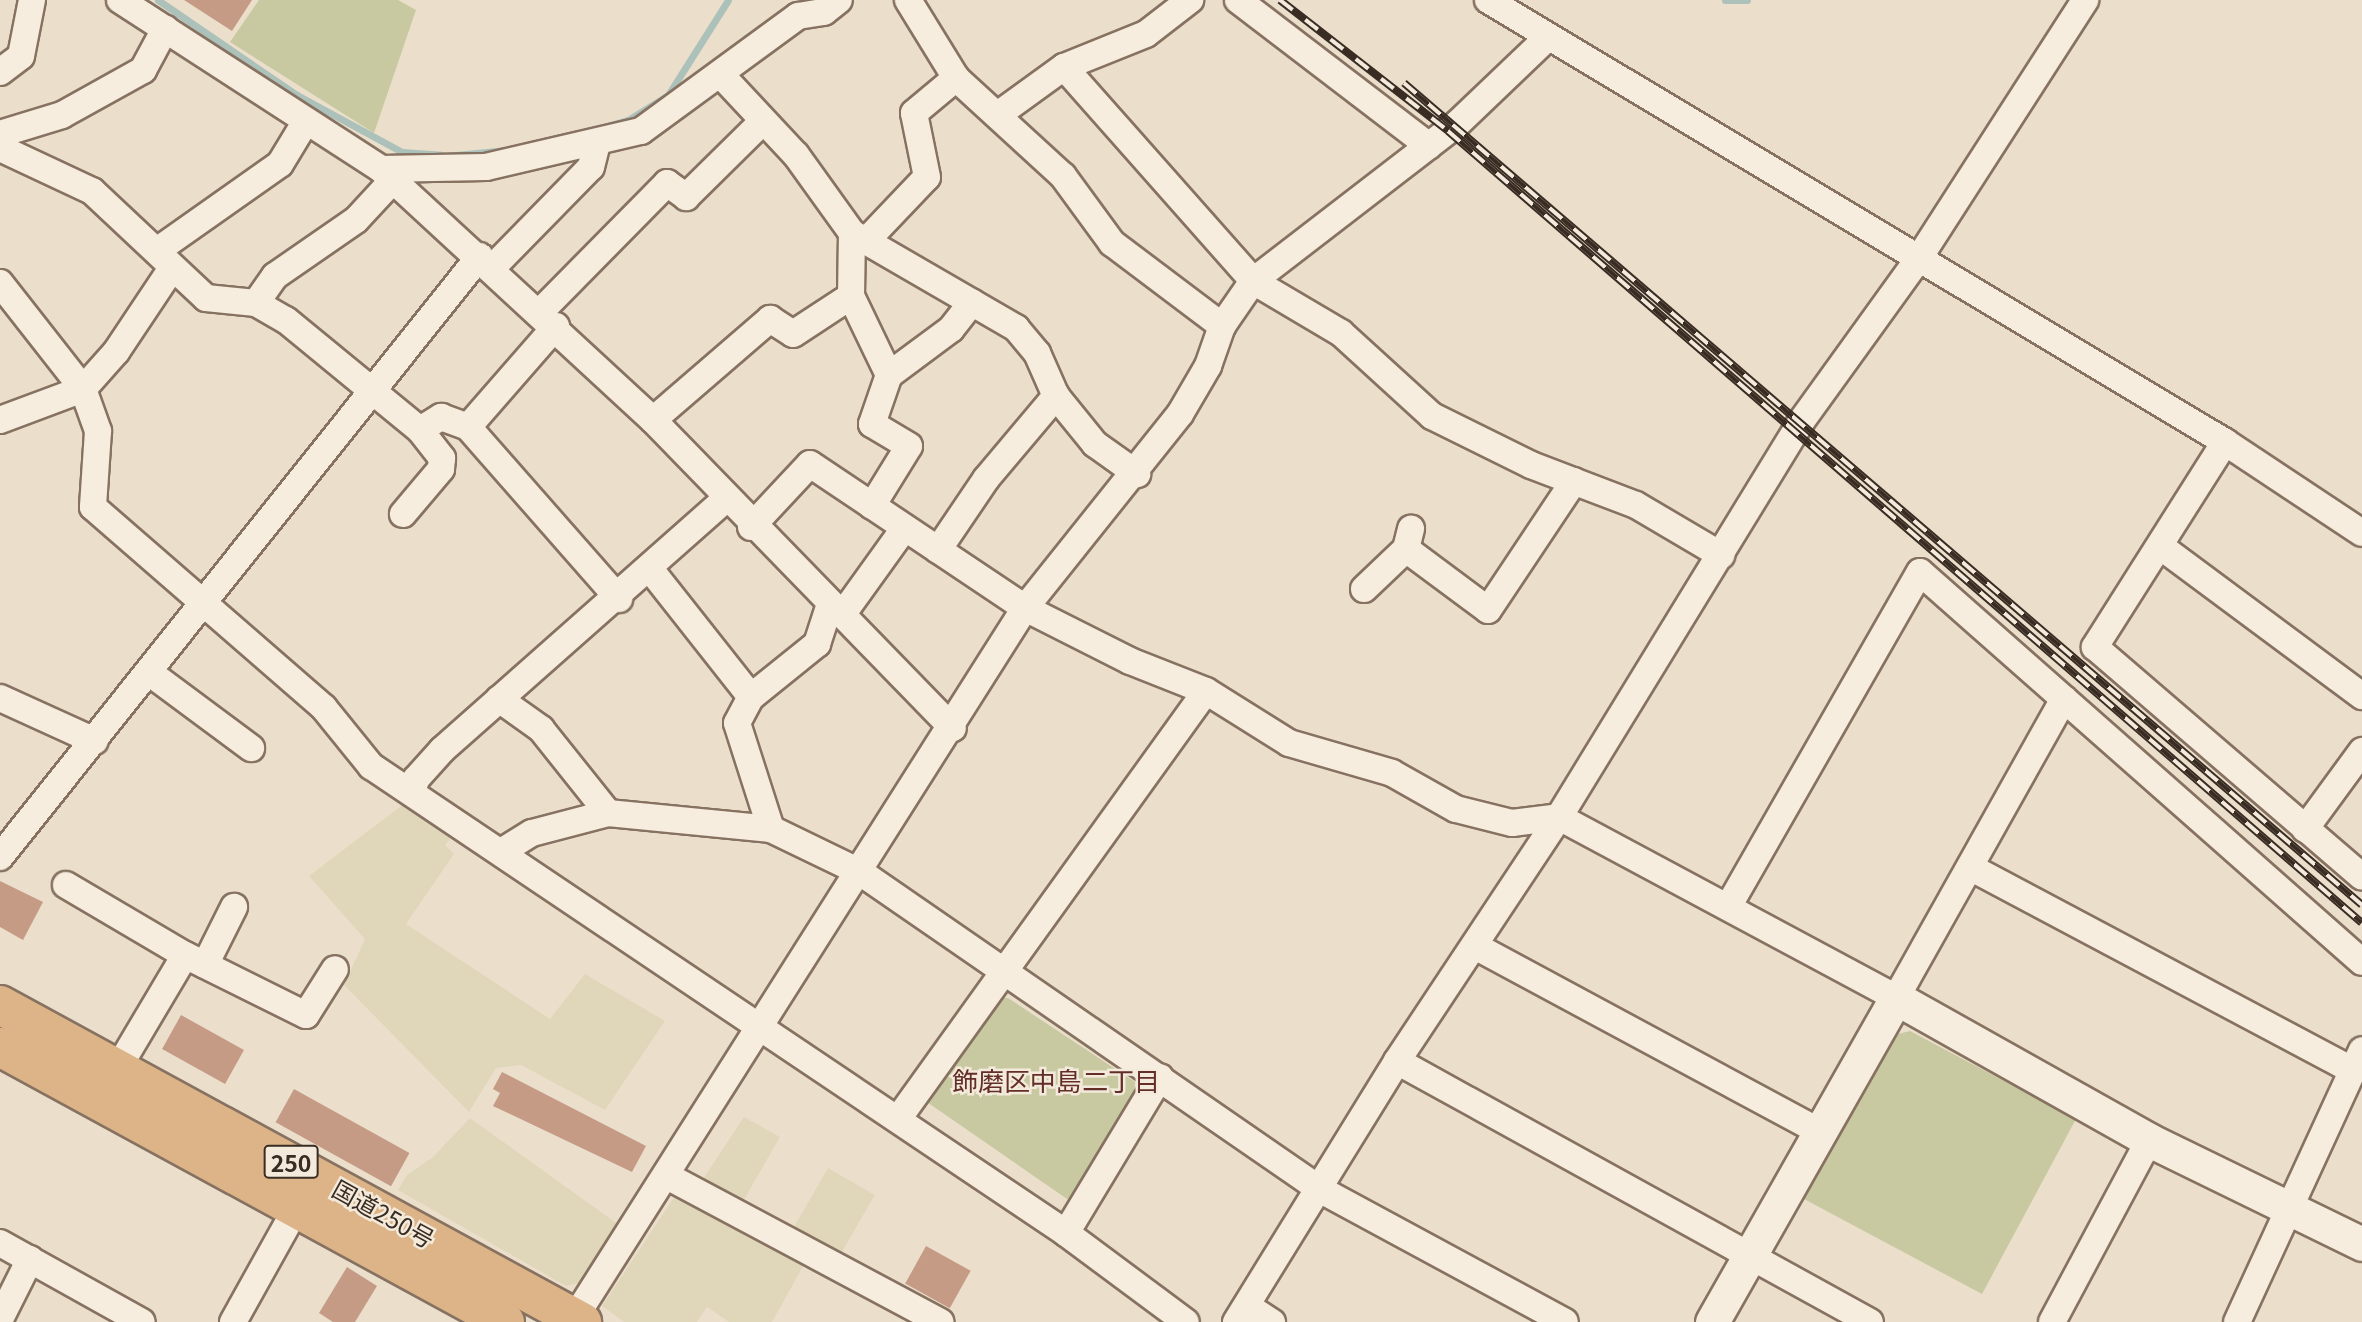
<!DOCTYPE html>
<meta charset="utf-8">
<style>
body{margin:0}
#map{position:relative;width:2362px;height:1322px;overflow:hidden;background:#ebdfcc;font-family:Georgia,"Noto Sans JP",serif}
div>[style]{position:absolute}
.farmland>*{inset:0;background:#e0d7ba;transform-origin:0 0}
.green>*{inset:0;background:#c8c9a1}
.stream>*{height:7px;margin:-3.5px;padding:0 3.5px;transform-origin:3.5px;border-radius:3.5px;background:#acc1b9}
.building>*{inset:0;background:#c59b86;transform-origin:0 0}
.roads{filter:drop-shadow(2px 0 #877261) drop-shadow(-2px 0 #877261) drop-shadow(0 2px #877261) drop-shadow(0 -2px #877261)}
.minor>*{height:26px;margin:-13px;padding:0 13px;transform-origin:13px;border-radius:13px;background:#f6eddf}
.tertiary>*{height:33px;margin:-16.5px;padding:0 16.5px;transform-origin:16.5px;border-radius:16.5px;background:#f6eddf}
.trunk>*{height:38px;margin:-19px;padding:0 19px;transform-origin:19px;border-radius:19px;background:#dcb488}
.rail>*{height:8px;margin-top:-4px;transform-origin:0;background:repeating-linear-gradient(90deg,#f3eadb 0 16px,#392c23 0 32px);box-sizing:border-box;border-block:2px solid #392c23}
span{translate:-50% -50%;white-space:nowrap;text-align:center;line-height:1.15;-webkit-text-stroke:5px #f3eadb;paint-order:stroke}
.shield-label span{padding:2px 5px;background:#f3eadb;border:2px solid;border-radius:5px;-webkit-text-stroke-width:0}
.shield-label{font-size:23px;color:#392c23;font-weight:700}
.street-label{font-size:24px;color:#392c23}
.neighbourhood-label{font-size:26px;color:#622e27}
</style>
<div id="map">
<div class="farmland">
<div style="clip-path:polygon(405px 803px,455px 833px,445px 845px,454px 854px,406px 924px,550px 1019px,585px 974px,665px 1021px,605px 1110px,521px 1065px,496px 1068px,469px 1112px,344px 985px,365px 939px,309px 876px)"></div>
<div style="clip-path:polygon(744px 1117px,780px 1137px,742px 1203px,701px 1182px)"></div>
<div style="clip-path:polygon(470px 1118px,619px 1225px,582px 1282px,566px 1286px,398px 1190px,407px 1175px,433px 1157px)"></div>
<div style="left:828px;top:1168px;width:54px;height:75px;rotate:30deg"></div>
<div style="clip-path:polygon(675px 1196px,806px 1261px,772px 1322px,729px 1322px,707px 1307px,697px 1322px,624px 1322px,602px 1306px)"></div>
</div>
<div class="green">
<div style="clip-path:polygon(259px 0,398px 0,416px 10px,374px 133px,230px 42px)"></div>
<div style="clip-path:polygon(993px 998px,1008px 998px,1135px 1082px,1134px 1099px,1070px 1201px,924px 1100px)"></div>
<div style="clip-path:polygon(1910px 1031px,2076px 1119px,1982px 1294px,1804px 1199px,1898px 1034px)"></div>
</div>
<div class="stream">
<div style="left:158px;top:0;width:168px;rotate:34.4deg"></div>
<div style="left:297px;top:95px;width:119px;rotate:28.5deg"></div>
<div style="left:402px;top:152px;width:39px;rotate:4deg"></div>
<div style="left:1725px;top:0;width:22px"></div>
<div style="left:607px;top:126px;width:22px;rotate:-16deg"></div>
<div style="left:628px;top:120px;width:47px;rotate:-32deg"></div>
<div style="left:668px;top:95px;width:112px;rotate:-57.7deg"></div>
<div style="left:456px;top:155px;width:51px;rotate:-5.6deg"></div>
</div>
<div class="building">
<div style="clip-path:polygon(184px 0,252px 0,232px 31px)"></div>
<div style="clip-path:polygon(0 881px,43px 902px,23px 940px,0 927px)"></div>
<div style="left:181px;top:1015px;width:72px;height:39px;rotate:29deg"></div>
<div style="clip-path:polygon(502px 1072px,646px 1146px,632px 1172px,493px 1106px,500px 1093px,493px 1089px)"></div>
<div style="left:294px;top:1089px;width:132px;height:38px;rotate:29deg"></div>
<div style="left:926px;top:1246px;width:51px;height:43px;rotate:29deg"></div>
<div style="clip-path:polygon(347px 1267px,377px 1286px,355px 1322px,333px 1322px,319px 1313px)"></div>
</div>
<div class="roads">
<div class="minor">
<div style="left:120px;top:0;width:311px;rotate:32.9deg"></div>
<div style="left:381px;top:169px;width:105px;rotate:-1.1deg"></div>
<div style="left:486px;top:167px;width:159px;rotate:-13.1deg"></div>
<div style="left:641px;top:131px;width:195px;rotate:-36.2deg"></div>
<div style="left:798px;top:16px;width:26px;rotate:-9deg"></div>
<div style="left:824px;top:12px;width:19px;rotate:-39deg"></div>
<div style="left:908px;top:0;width:92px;rotate:58.4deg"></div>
<div style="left:956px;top:78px;width:145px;rotate:42.5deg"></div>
<div style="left:1063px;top:176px;width:83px;rotate:53.8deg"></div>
<div style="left:1112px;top:243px;width:138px;rotate:37deg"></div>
<div style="left:1238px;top:0;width:240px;rotate:37.4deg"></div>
<div style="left:1488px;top:0;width:859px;rotate:30.95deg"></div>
<div style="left:2225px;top:442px;width:164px;rotate:33.6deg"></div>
<div style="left:1064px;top:67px;width:286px;rotate:48.5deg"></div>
<div style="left:1253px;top:281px;width:102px;rotate:30.6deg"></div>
<div style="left:1341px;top:333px;width:123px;rotate:42.4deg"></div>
<div style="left:1432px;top:416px;width:110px;rotate:26.3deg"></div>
<div style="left:1531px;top:465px;width:112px;rotate:20.9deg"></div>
<div style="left:1636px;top:505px;width:99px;rotate:30.5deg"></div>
<div style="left:0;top:72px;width:26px;rotate:-37deg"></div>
<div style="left:21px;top:56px;width:57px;rotate:-78.9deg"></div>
<div style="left:722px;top:76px;width:108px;rotate:46.9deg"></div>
<div style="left:796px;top:155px;width:96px;rotate:54.3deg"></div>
<div style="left:852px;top:233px;width:190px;rotate:30.1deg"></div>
<div style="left:1016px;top:328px;width:33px;rotate:50deg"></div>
<div style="left:1037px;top:353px;width:47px;rotate:66.2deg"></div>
<div style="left:1056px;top:396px;width:62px;rotate:50.9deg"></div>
<div style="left:1095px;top:444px;width:52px;rotate:35.5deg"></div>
<div style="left:999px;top:114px;width:80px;rotate:-35.9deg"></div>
<div style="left:1064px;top:67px;width:88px;rotate:-21.9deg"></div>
<div style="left:1146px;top:34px;width:56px;rotate:-37.7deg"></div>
<div style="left:0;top:134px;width:65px;rotate:-17deg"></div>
<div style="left:62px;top:115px;width:93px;rotate:-29.1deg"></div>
<div style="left:143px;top:70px;width:47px;rotate:-61.8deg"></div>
<div style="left:0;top:148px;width:102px;rotate:25.1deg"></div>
<div style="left:92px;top:191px;width:156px;rotate:43.2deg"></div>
<div style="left:206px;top:298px;width:50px;rotate:5.7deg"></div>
<div style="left:256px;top:303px;width:34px;rotate:30deg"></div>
<div style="left:286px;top:320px;width:173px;rotate:39.4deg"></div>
<div style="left:420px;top:430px;width:36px;rotate:52deg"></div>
<div style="left:442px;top:458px;width:11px;rotate:95deg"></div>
<div style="left:441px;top:469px;width:59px;rotate:130.2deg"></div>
<div style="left:381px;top:169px;width:370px;rotate:42.7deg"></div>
<div style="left:653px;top:420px;width:430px;rotate:45.8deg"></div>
<div style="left:852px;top:233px;width:63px;rotate:90.9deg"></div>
<div style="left:851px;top:296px;width:88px;rotate:64.3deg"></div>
<div style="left:866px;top:241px;width:88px;rotate:-46.4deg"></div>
<div style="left:927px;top:177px;width:65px;rotate:-101.5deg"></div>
<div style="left:914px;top:113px;width:55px;rotate:-39.8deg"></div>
<div style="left:158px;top:250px;width:149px;rotate:-35.2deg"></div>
<div style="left:280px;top:164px;width:50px;rotate:-58.8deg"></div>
<div style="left:492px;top:268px;width:141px;rotate:-45.6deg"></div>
<div style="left:591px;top:167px;width:25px;rotate:-76deg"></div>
<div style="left:0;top:283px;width:135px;rotate:51.9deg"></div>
<div style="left:83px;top:389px;width:45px;rotate:70.3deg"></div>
<div style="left:98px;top:431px;width:76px;rotate:93.8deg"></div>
<div style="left:93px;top:507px;width:306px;rotate:41deg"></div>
<div style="left:324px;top:708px;width:75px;rotate:51deg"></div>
<div style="left:371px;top:766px;width:837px;rotate:33.9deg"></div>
<div style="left:1066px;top:1233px;width:149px;rotate:36.6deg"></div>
<div style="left:256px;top:303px;width:33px;rotate:-55deg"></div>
<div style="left:275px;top:276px;width:98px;rotate:-34.7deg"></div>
<div style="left:356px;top:220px;width:56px;rotate:-47.2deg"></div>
<div style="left:540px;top:312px;width:181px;rotate:-45.4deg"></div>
<div style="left:667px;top:183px;width:24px;rotate:36deg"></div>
<div style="left:686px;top:197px;width:108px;rotate:-44.6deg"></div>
<div style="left:0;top:420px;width:89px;rotate:-20.5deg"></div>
<div style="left:83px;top:389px;width:50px;rotate:-48.3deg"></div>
<div style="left:116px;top:352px;width:101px;rotate:-56.3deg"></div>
<div style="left:653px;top:420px;width:155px;rotate:-40.8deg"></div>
<div style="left:770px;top:319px;width:27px;rotate:33deg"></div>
<div style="left:793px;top:334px;width:69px;rotate:-33.2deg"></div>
<div style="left:468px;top:427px;width:134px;rotate:-48.9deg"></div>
<div style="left:420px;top:430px;width:25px;rotate:-32deg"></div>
<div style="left:441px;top:417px;width:29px;rotate:20deg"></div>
<div style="left:468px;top:427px;width:229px;rotate:48.7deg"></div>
<div style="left:2225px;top:442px;width:243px;rotate:122.4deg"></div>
<div style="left:2095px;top:647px;width:352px;rotate:40.7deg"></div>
<div style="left:872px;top:506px;width:70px;rotate:-58.3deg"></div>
<div style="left:909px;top:446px;width:43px;rotate:-149.3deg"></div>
<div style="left:872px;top:424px;width:52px;rotate:-70.9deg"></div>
<div style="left:889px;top:375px;width:77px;rotate:-36.6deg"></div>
<div style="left:951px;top:329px;width:34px;rotate:-52deg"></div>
<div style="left:751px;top:527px;width:86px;rotate:-46.9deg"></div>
<div style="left:810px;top:464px;width:259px;rotate:33.8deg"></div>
<div style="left:1025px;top:608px;width:118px;rotate:26.8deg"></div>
<div style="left:1130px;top:661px;width:82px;rotate:21.5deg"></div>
<div style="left:1206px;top:691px;width:98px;rotate:32.1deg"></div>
<div style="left:1289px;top:743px;width:107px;rotate:16.2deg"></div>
<div style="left:1392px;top:773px;width:73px;rotate:29.4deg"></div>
<div style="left:1456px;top:809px;width:58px;rotate:14deg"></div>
<div style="left:1512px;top:823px;width:47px;rotate:-7.3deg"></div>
<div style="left:1559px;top:817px;width:383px;rotate:28.2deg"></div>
<div style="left:1896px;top:998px;width:343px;rotate:-60.7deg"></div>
<div style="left:2160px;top:546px;width:252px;rotate:36.6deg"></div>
<div style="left:1406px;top:549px;width:102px;rotate:36.6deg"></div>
<div style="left:1488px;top:610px;width:155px;rotate:-56.3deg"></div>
<div style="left:938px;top:550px;width:86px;rotate:-55.9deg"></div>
<div style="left:986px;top:479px;width:109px;rotate:-49.9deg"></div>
<div style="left:650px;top:569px;width:163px;rotate:51.7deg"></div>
<div style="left:1364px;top:589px;width:58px;rotate:-43.6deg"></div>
<div style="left:1406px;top:549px;width:21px;rotate:-76deg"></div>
<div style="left:842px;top:615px;width:105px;rotate:-54.3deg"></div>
<div style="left:150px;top:673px;width:126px;rotate:36.6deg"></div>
<div style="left:0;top:698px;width:104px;rotate:24.4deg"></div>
<div style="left:499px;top:699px;width:52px;rotate:35.5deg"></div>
<div style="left:541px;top:729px;width:107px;rotate:51.4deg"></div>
<div style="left:412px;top:793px;width:15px;rotate:-74deg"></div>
<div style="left:416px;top:779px;width:39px;rotate:-48deg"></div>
<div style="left:442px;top:750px;width:378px;rotate:-41.5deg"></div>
<div style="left:771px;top:829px;width:111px;rotate:-107.8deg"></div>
<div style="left:737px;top:723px;width:30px;rotate:-62deg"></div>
<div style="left:751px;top:697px;width:85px;rotate:-38.8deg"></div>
<div style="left:817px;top:644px;width:42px;rotate:-72deg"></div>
<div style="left:2305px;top:829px;width:97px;rotate:-53.8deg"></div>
<div style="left:501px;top:852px;width:36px;rotate:-32deg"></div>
<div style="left:532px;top:833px;width:79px;rotate:-14.7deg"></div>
<div style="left:608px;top:813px;width:164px;rotate:5.6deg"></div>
<div style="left:771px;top:829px;width:99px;rotate:25.8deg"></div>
<div style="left:860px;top:872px;width:560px;rotate:34.6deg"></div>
<div style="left:1321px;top:1190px;width:277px;rotate:28.4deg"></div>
<div style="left:0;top:857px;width:769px;rotate:-51.39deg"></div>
<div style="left:1970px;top:867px;width:434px;rotate:28deg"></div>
<div style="left:66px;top:885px;width:138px;rotate:30.5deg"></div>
<div style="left:185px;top:955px;width:135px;rotate:26.4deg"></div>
<div style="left:306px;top:1015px;width:54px;rotate:-57.8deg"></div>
<div style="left:1728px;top:907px;width:386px;rotate:-60.2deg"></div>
<div style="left:1920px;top:572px;width:589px;rotate:41.42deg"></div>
<div style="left:1475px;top:946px;width:392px;rotate:28.3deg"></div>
<div style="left:205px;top:965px;width:65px;rotate:-63.4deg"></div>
<div style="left:1397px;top:1061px;width:540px;rotate:28.89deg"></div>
<div style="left:118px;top:1068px;width:131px;rotate:-59.3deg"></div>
<div style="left:898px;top:1119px;width:527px;rotate:-54.26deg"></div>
<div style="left:667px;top:1176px;width:310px;rotate:28.1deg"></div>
<div style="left:1066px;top:1233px;width:182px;rotate:-58.9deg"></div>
<div style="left:0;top:1243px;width:162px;rotate:29.1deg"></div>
<div style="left:1247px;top:1306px;width:30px;rotate:33deg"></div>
<div style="left:0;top:1319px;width:67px;rotate:-63.4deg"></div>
<div style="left:233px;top:1322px;width:129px;rotate:-60.9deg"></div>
<div style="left:572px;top:1322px;width:846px;rotate:-57.61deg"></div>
<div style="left:1025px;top:608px;width:248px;rotate:-51.4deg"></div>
<div style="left:1180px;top:414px;width:56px;rotate:-59.7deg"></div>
<div style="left:1208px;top:366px;width:42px;rotate:-70.7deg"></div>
<div style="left:1222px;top:326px;width:55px;rotate:-55.4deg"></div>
<div style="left:1253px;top:281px;width:257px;rotate:-37.6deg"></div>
<div style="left:1457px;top:124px;width:123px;rotate:-43.7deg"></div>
<div style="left:1236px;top:1322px;width:307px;rotate:-58.3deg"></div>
<div style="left:1397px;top:1061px;width:293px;rotate:-56.4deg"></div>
<div style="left:1559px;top:817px;width:462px;rotate:-58.5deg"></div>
<div style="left:1800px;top:423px;width:203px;rotate:-54.2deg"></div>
<div style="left:1919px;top:258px;width:307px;rotate:-57.2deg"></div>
<div style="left:2052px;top:1322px;width:206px;rotate:-61.9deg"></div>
<div style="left:2237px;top:1322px;width:299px;rotate:-65.3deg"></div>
</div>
<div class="tertiary">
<div style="left:1712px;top:1322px;width:373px;rotate:-60.4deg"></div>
<div style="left:1896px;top:998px;width:290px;rotate:29.3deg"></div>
<div style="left:2149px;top:1140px;width:237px;rotate:26deg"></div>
</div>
<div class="trunk">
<div style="left:0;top:1005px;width:663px;rotate:28.58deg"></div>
<div style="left:0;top:1047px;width:575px;rotate:28.57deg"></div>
</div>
</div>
<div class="rail">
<div style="left:1280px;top:0;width:213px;rotate:37.9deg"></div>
<div style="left:1448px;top:131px;width:1209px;rotate:40.91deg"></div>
<div style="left:1404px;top:83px;width:1262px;rotate:40.63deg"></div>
</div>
<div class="shield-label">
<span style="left:291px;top:1162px">250</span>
</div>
<div class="street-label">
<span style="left:384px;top:1213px;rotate:29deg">国道250号</span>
</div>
<div class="neighbourhood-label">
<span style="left:1056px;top:1080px">飾磨区中島二丁目</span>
</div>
</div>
